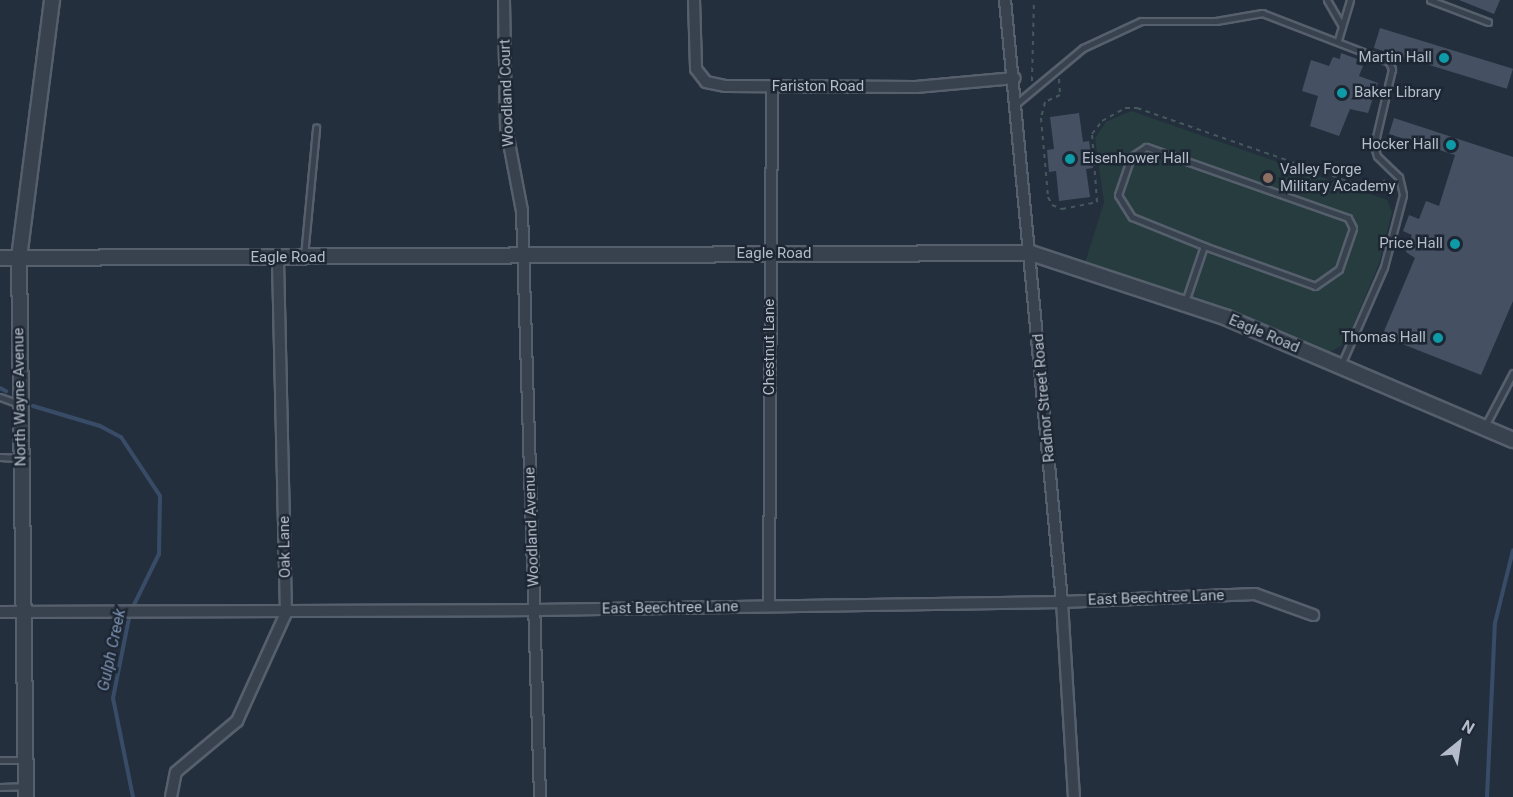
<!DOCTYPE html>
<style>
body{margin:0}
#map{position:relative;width:1513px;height:797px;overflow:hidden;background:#242f3e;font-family:Roboto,sans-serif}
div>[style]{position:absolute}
.green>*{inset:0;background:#263c3f}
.stream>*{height:4px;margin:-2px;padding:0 2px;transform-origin:2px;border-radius:2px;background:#394c67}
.building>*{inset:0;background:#455162;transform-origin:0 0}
.path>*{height:2px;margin-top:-1px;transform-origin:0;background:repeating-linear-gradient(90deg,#44595c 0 4.5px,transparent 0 9px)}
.roads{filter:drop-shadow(2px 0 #565f6c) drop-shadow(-2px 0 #565f6c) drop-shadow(0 2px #565f6c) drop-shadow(0 -2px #565f6c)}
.service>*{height:5px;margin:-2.5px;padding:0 2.5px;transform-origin:2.5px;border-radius:2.5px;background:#38414e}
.minor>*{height:10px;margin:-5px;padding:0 5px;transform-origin:5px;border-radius:5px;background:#38414e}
.tertiary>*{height:14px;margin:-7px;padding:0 7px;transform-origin:7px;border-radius:7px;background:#38414e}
.dots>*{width:16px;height:16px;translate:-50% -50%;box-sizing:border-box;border:3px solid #1d2633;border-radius:50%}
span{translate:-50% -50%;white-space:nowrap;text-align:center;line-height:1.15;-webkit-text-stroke:5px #1d2633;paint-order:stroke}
.poi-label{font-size:15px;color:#b4bcc9}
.right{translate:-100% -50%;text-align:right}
.left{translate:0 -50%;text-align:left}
.street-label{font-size:15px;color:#b4bcc9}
.water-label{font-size:16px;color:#7c92b1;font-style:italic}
.north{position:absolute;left:1429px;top:713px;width:60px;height:60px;-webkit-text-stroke:4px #1d2633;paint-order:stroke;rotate:30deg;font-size:16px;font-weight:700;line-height:24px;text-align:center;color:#b4bcc9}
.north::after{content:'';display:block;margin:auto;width:21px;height:27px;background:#b4bcc9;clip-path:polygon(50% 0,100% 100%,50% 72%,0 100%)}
</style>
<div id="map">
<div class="green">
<div style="clip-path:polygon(1131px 111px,1387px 200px,1392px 212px,1380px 261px,1346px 343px,1330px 352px,1085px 263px,1104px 202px,1095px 138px,1106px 122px)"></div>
</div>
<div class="stream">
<div style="left:0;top:388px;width:7px;rotate:27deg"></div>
<div style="left:33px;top:406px;width:70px;rotate:16.6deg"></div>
<div style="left:100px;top:426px;width:24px;rotate:28deg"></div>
<div style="left:121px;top:437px;width:71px;rotate:56.5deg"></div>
<div style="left:160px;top:496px;width:58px;rotate:91deg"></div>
<div style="left:159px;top:554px;width:66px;rotate:116.2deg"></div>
<div style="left:130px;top:613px;width:87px;rotate:101.3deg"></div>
<div style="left:113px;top:698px;width:101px;rotate:78.6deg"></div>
<div style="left:1487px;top:797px;width:174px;rotate:-87.4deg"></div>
<div style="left:1495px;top:623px;width:75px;rotate:-76.1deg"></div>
</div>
<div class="building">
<div style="clip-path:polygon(1459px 0,1500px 0,1494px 14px)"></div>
<div style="left:1380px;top:28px;width:139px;height:21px;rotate:17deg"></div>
<div style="clip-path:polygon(1341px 53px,1357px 59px,1356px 64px,1363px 66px,1359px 76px,1378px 83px,1368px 113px,1350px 109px,1339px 136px,1310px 126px,1318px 96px,1302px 91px,1311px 60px,1329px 66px,1333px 57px,1340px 59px)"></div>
<div style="clip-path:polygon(1079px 113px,1083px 142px,1089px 141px,1093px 168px,1086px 169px,1090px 197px,1059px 201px,1056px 171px,1049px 172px,1047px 150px,1054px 149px,1050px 117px)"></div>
<div style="clip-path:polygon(1394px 118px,1513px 157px,1513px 301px,1481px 375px,1382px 336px,1415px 258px,1406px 252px,1412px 235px,1403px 231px,1409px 215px,1419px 219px,1426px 201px,1439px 206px,1455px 155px,1389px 134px)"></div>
</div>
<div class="path">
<div style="left:1059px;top:79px;width:16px;rotate:86deg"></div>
<div style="left:1060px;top:95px;width:17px;rotate:155deg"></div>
<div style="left:1045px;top:102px;width:16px;rotate:104deg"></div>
<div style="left:1041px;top:118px;width:79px;rotate:84.9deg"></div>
<div style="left:1048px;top:197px;width:9px;rotate:63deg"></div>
<div style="left:1052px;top:205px;width:11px;rotate:22deg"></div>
<div style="left:1062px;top:209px;width:36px;rotate:-11deg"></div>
<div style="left:1097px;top:202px;width:68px;rotate:-94.2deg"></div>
<div style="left:1092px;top:134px;width:16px;rotate:-52deg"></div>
<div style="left:1102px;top:121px;width:26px;rotate:-29deg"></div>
<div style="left:1125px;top:108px;width:12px"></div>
<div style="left:1137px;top:108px;width:240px;rotate:19.2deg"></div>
<div style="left:1364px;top:187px;width:10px;rotate:6deg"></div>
<div style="left:1374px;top:188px;width:16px;rotate:-35deg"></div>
<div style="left:1032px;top:81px;width:81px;rotate:-88.6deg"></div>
</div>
<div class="roads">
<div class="service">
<div style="left:1327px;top:0;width:30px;rotate:60deg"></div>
<div style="left:1430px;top:0;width:62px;rotate:20.8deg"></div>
<div style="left:1338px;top:40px;width:42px;rotate:-73.3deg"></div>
<div style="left:1017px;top:103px;width:86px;rotate:-39.8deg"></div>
<div style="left:1083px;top:48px;width:64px;rotate:-25deg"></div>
<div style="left:1141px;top:21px;width:75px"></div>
<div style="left:1216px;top:21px;width:47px;rotate:-9.9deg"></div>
<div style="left:1262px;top:13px;width:136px;rotate:21.1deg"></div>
<div style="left:1389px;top:62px;width:8px;rotate:67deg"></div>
<div style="left:1392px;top:69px;width:79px;rotate:103.2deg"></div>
<div style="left:1374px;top:146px;width:10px;rotate:73deg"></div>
<div style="left:1377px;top:156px;width:30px;rotate:44deg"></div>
<div style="left:1399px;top:177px;width:18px;rotate:77deg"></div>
<div style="left:1403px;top:195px;width:74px;rotate:104.8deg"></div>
<div style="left:1384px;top:267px;width:107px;rotate:113.7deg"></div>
<div style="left:304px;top:256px;width:129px;rotate:-84.6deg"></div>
<div style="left:1185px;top:302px;width:59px;rotate:-71.3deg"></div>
<div style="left:1204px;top:246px;width:118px;rotate:19.8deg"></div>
<div style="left:1315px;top:286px;width:29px;rotate:-35deg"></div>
<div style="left:1339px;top:269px;width:43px;rotate:-71.1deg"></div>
<div style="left:1353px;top:228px;width:11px;rotate:-117deg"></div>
<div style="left:1348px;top:218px;width:214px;rotate:-160.6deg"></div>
<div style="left:1146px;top:147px;width:18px;rotate:146deg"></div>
<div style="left:1131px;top:157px;width:40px;rotate:108.9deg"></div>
<div style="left:1118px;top:195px;width:26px;rotate:58deg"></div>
<div style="left:1132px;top:217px;width:78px;rotate:21.9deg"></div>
<div style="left:0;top:397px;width:20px;rotate:20deg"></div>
<div style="left:1485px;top:426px;width:60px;rotate:-62.2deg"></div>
<div style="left:0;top:457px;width:19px;rotate:3deg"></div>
<div style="left:0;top:760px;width:24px"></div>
<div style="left:0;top:787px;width:25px;rotate:-2deg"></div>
</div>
<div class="minor">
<div style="left:504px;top:0;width:127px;rotate:89.1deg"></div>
<div style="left:506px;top:127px;width:86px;rotate:79.2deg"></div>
<div style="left:522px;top:211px;width:586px;rotate:88.24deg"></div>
<div style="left:694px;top:0;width:69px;rotate:88.3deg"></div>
<div style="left:696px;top:69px;width:16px;rotate:52deg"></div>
<div style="left:706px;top:82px;width:19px;rotate:12deg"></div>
<div style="left:725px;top:86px;width:191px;rotate:0.3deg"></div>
<div style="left:916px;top:87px;width:99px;rotate:-5.2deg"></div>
<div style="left:1005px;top:0;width:605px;rotate:84.59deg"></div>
<div style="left:1062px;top:602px;width:195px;rotate:86.5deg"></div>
<div style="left:769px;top:606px;width:519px;rotate:-89.67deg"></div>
<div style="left:0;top:612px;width:535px;rotate:-0.21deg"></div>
<div style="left:535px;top:610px;width:527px;rotate:-0.87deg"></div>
<div style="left:1062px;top:602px;width:193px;rotate:-2.4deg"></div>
<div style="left:1255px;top:594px;width:62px;rotate:19.9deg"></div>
<div style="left:171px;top:797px;width:25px;rotate:-79deg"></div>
<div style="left:176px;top:772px;width:80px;rotate:-39.9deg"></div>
<div style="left:237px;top:721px;width:119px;rotate:-65.6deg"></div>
<div style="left:286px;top:613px;width:355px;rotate:-91.3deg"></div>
</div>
<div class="tertiary">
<div style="left:0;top:258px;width:1031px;rotate:-0.28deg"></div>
<div style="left:1031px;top:253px;width:206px;rotate:18.3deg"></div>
<div style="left:1227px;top:318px;width:311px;rotate:23.1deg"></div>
<div style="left:26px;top:797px;width:539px;rotate:-90.74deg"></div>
<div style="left:19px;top:258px;width:260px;rotate:-82.7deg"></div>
</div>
</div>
<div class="dots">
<div style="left:1444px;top:58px;background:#0f9aa8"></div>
<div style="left:1342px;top:93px;background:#0f9aa8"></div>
<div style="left:1451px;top:145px;background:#0f9aa8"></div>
<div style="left:1070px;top:159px;background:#0f9aa8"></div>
<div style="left:1268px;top:178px;background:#8d6e63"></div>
<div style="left:1455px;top:244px;background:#0f9aa8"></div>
<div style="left:1438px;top:338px;background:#0f9aa8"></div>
</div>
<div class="poi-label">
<span class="right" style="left:1432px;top:58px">Martin Hall</span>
<span class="left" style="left:1354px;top:93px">Baker Library</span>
<span class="right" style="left:1439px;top:145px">Hocker Hall</span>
<span class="left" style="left:1082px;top:159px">Eisenhower Hall</span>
<span class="left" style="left:1280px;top:178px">Valley Forge<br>Military Academy</span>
<span class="right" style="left:1443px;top:244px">Price Hall</span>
<span class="right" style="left:1426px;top:338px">Thomas Hall</span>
</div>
<div class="street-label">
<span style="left:818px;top:87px">Fariston Road</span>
<span style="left:507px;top:93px;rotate:-92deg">Woodland Court</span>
<span style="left:774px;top:254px">Eagle Road</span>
<span style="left:288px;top:258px">Eagle Road</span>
<span style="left:1264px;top:334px;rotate:23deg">Eagle Road</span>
<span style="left:770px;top:347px;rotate:-90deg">Chestnut Lane</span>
<span style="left:20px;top:397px;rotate:-91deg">North Wayne Avenue</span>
<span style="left:1044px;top:398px;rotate:-95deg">Radnor Street Road</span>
<span style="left:532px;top:527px;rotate:-92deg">Woodland Avenue</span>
<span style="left:285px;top:547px;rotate:-91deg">Oak Lane</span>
<span style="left:1156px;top:598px;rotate:-2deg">East Beechtree Lane</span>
<span style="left:670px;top:608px;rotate:-1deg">East Beechtree Lane</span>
</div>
<div class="water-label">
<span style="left:112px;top:650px;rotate:-78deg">Gulph Creek</span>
</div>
<div class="north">N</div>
</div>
